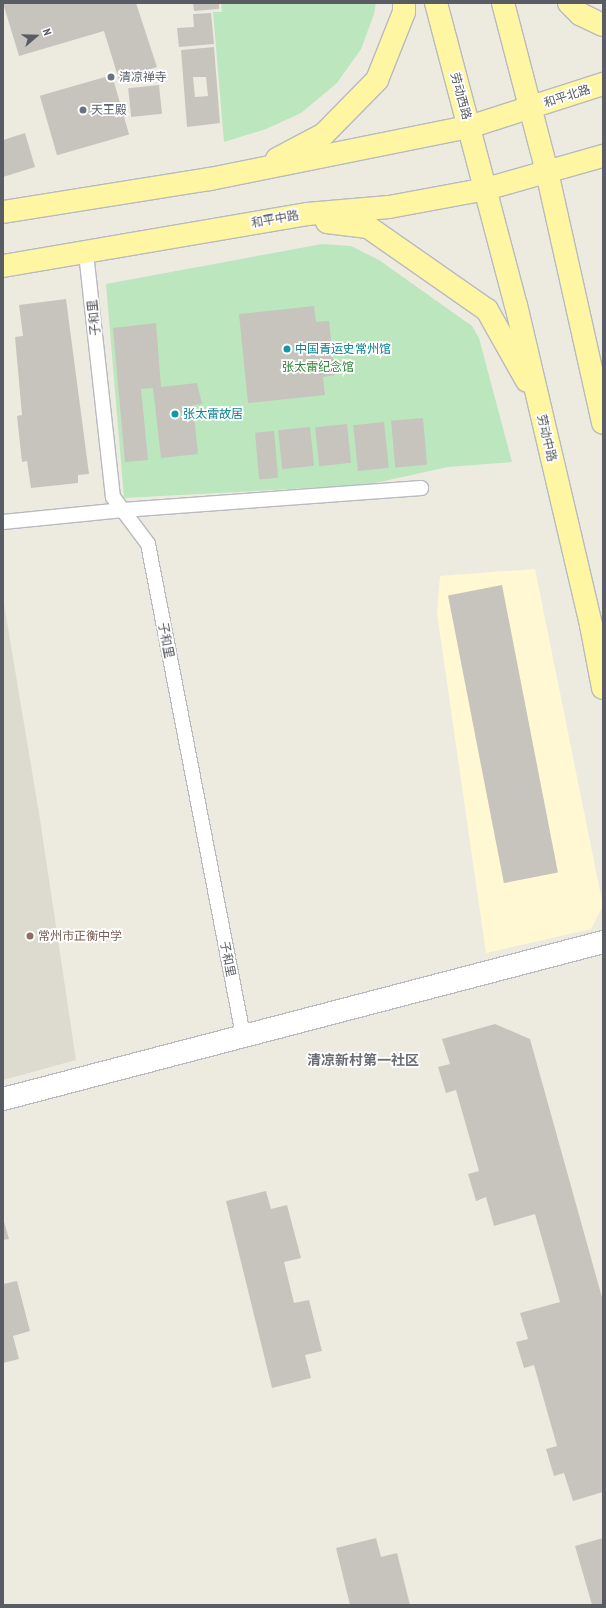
<!DOCTYPE html>
<meta charset="utf-8">
<style>
body{margin:0}
#map{position:relative;width:606px;height:1608px;overflow:hidden;background:#edebe0;font-family:"PT Sans Narrow","Noto Sans SC",sans-serif}
div>[style]{position:absolute}
.commercial>*{inset:0;background:#fff8d3}
.education>*{inset:0;background:#dddacf}
.green>*{inset:0;background:#bbe6be}
.building>*{inset:0;background:#c7c4bd;transform-origin:0 0}
.roads{filter:drop-shadow(1px 0 #b8bac0) drop-shadow(-1px 0 #b8bac0) drop-shadow(0 1px #b8bac0) drop-shadow(0 -1px #b8bac0)}
.service>*{height:14px;margin:-7px;padding:0 7px;transform-origin:7px;border-radius:7px;background:#fff}
.minor>*{height:22px;margin:-11px;padding:0 11px;transform-origin:11px;border-radius:11px;background:#fff}
.primary>*{height:22px;margin:-11px;padding:0 11px;transform-origin:11px;border-radius:11px;background:#fff6a3}
.dots>*{width:11px;height:11px;translate:-50% -50%;box-sizing:border-box;border:2px solid #fff;border-radius:50%}
span{translate:-50% -50%;white-space:nowrap;text-align:center;line-height:1.15;-webkit-text-stroke:3.5px #fff;paint-order:stroke}
.worship-label{font-size:12px;color:#5b616d}
.left{translate:0 -50%;text-align:left}
.street-label{font-size:12px;color:#595c62}
.culture-label{font-size:12px;color:#0d838f}
.park-label{font-size:12px;color:#30823a}
.education-label{font-size:12px;color:#785e54}
.quarter-label{font-size:14px;color:#6a6e74;font-weight:700}
.frame{position:absolute;inset:0;border:4px solid #595c62;pointer-events:none}
.north{position:absolute;left:16px;top:16px;width:40px;height:40px;-webkit-text-stroke:3px #fff;paint-order:stroke;rotate:70deg;font-size:11px;font-weight:700;line-height:16px;text-align:center;color:#595c62}
.north::after{content:'';display:block;margin:auto;width:14px;height:18px;background:#595c62;clip-path:polygon(50% 0,100% 100%,50% 72%,0 100%)}
</style>
<div id="map">
<div class="commercial">
<div style="clip-path:polygon(535px 569px,603px 906px,591px 929px,486px 953px,437px 613px,440px 576px)"></div>
</div>
<div class="education">
<div style="clip-path:polygon(3px 598px,39px 813px,76px 1060px,3px 1080px)"></div>
</div>
<div class="green">
<div style="clip-path:polygon(221px 3px,376px 3px,374px 14px,361px 49px,337px 83px,301px 113px,266px 129px,224px 142px,213px 12px,222px 12px)"></div>
<div style="clip-path:polygon(322px 244px,351px 246px,379px 260px,472px 326px,479px 338px,512px 462px,448px 467px,366px 485px,124px 498px,106px 284px)"></div>
</div>
<div class="building">
<div style="clip-path:polygon(3px 3px,136px 3px,157px 67px,119px 80px,104px 31px,19px 56px)"></div>
<div style="clip-path:polygon(193px 3px,219px 3px,219px 9px,194px 11px)"></div>
<div style="clip-path:polygon(211px 13px,214px 44px,179px 47px,177px 28px,194px 27px,193px 14px)"></div>
<div style="clip-path:polygon(evenodd,214px 47px,220px 123px,187px 127px,181px 50px,214px 47px,193px 77px,206px 77px,208px 96px,195px 97px,193px 77px)"></div>
<div style="left:112px;top:75px;width:62px;height:75px;rotate:74deg"></div>
<div style="left:159px;top:85px;width:29px;height:31px;rotate:84deg"></div>
<div style="clip-path:polygon(25px 133px,35px 167px,3px 177px,3px 140px)"></div>
<div style="clip-path:polygon(66px 299px,89px 474px,78px 475px,78px 483px,31px 488px,27px 461px,22px 462px,17px 416px,22px 415px,15px 337px,23px 336px,19px 305px)"></div>
<div style="clip-path:polygon(314px 306px,316px 322px,329px 321px,335px 375px,323px 377px,325px 395px,248px 403px,239px 314px)"></div>
<div style="clip-path:polygon(156px 323px,161px 387px,197px 383px,202px 404px,193px 405px,198px 454px,161px 458px,153px 388px,141px 389px,148px 460px,125px 462px,113px 328px)"></div>
<div style="left:423px;top:418px;width:47px;height:32px;rotate:85deg"></div>
<div style="left:384px;top:422px;width:46px;height:31px;rotate:84deg"></div>
<div style="left:347px;top:424px;width:39px;height:32px;rotate:84deg"></div>
<div style="left:310px;top:427px;width:39px;height:32px;rotate:84deg"></div>
<div style="left:274px;top:431px;width:47px;height:19px;rotate:85deg"></div>
<div style="left:502px;top:585px;width:293px;height:55px;rotate:79deg"></div>
<div style="clip-path:polygon(495px 1024px,530px 1039px,603px 1301px,603px 1492px,573px 1501px,564px 1473px,554px 1476px,546px 1449px,557px 1446px,534px 1365px,524px 1368px,516px 1342px,528px 1339px,520px 1313px,560px 1302px,535px 1214px,494px 1226px,486px 1197px,476px 1201px,468px 1174px,479px 1171px,456px 1090px,446px 1093px,438px 1067px,450px 1064px,442px 1039px)"></div>
<div style="clip-path:polygon(266px 1191px,271px 1209px,287px 1205px,301px 1258px,284px 1262px,294px 1303px,309px 1300px,322px 1351px,305px 1355px,311px 1378px,272px 1388px,226px 1201px)"></div>
<div style="clip-path:polygon(3px 1218px,9px 1239px,3px 1240px)"></div>
<div style="clip-path:polygon(17px 1281px,30px 1331px,13px 1336px,19px 1359px,3px 1363px,3px 1284px)"></div>
<div style="clip-path:polygon(376px 1538px,381px 1557px,397px 1553px,410px 1605px,350px 1605px,336px 1548px)"></div>
<div style="clip-path:polygon(603px 1538px,603px 1605px,592px 1605px,575px 1546px)"></div>
</div>
<div class="roads">
<div class="service">
<div style="left:86px;top:253px;width:245px;rotate:83.7deg"></div>
<div style="left:113px;top:497px;width:59px;rotate:53.3deg"></div>
<div style="left:148px;top:544px;width:500px;rotate:79.05deg"></div>
<div style="left:3px;top:522px;width:121px;rotate:-5.7deg"></div>
<div style="left:123px;top:510px;width:299px;rotate:-4.2deg"></div>
</div>
<div class="minor">
<div style="left:3px;top:1099px;width:620px;rotate:-14.66deg"></div>
</div>
<div class="primary">
<div style="left:436px;top:3px;width:312px;rotate:75.2deg"></div>
<div style="left:516px;top:305px;width:329px;rotate:76.8deg"></div>
<div style="left:591px;top:625px;width:64px;rotate:79.2deg"></div>
<div style="left:503px;top:3px;width:175px;rotate:75.4deg"></div>
<div style="left:547px;top:172px;width:257px;rotate:77.4deg"></div>
<div style="left:569px;top:3px;width:16px;rotate:45deg"></div>
<div style="left:580px;top:14px;width:25px;rotate:26deg"></div>
<div style="left:277px;top:159px;width:53px;rotate:-28deg"></div>
<div style="left:324px;top:134px;width:76px;rotate:-45.5deg"></div>
<div style="left:377px;top:80px;width:73px;rotate:-68.3deg"></div>
<div style="left:404px;top:12px;width:9px;rotate:-90deg"></div>
<div style="left:3px;top:212px;width:210px;rotate:-9.1deg"></div>
<div style="left:210px;top:179px;width:264px;rotate:-11.4deg"></div>
<div style="left:469px;top:127px;width:141px;rotate:-17.8deg"></div>
<div style="left:327px;top:222px;width:41px;rotate:7deg"></div>
<div style="left:368px;top:227px;width:145px;rotate:34.9deg"></div>
<div style="left:487px;top:310px;width:81px;rotate:60.6deg"></div>
<div style="left:3px;top:266px;width:308px;rotate:-9.7deg"></div>
<div style="left:307px;top:214px;width:82px;rotate:-4.9deg"></div>
<div style="left:389px;top:207px;width:99px;rotate:-10.5deg"></div>
<div style="left:486px;top:189px;width:122px;rotate:-15.8deg"></div>
</div>
</div>
<div class="dots">
<div style="left:111px;top:77px;background:#6b7280"></div>
<div style="left:83px;top:110px;background:#6b7280"></div>
<div style="left:287px;top:349px;background:#0f9aa8"></div>
<div style="left:175px;top:414px;background:#0f9aa8"></div>
<div style="left:30px;top:936px;background:#8d6e63"></div>
</div>
<div class="worship-label">
<span class="left" style="left:119px;top:77px">清凉禅寺</span>
<span class="left" style="left:91px;top:110px">天王殿</span>
</div>
<div class="street-label">
<span style="left:461px;top:96px;rotate:75deg">劳动西路</span>
<span style="left:567px;top:96px;rotate:-18deg">和平北路</span>
<span style="left:275px;top:219px;rotate:-10deg">和平中路</span>
<span style="left:94px;top:318px;rotate:-96deg">子和里</span>
<span style="left:547px;top:438px;rotate:77deg">劳动中路</span>
<span style="left:166px;top:640px;rotate:79deg">子和里</span>
<span style="left:228px;top:959px;rotate:79deg">子和里</span>
</div>
<div class="culture-label">
<span class="left" style="left:295px;top:349px">中国青运史常州馆</span>
<span class="left" style="left:183px;top:414px">张太雷故居</span>
</div>
<div class="park-label">
<span style="left:318px;top:367px">张太雷纪念馆</span>
</div>
<div class="education-label">
<span class="left" style="left:38px;top:936px">常州市正衡中学</span>
</div>
<div class="quarter-label">
<span style="left:363px;top:1060px">清凉新村第一社区</span>
</div>
<div class="frame"></div>
<div class="north">N</div>
</div>
